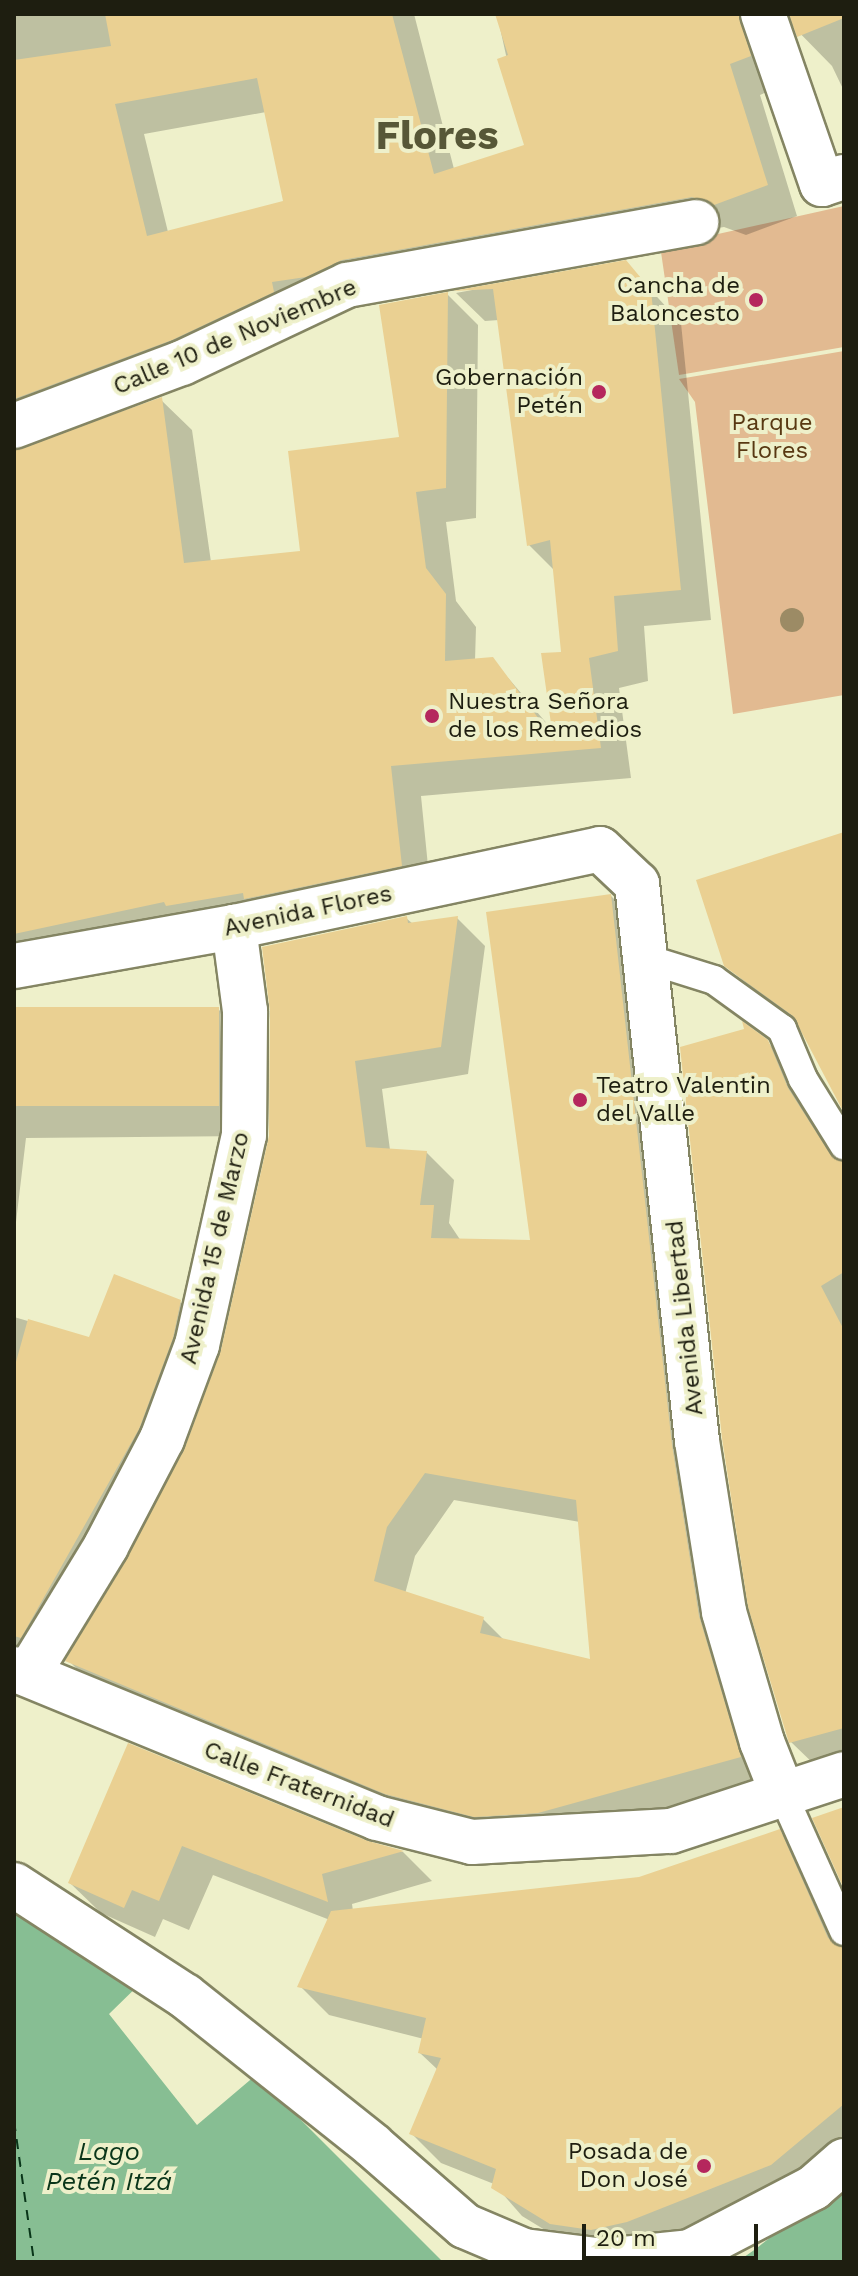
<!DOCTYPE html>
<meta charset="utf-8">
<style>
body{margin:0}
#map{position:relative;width:858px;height:2276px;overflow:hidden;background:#eef0ca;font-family:"Work Sans",sans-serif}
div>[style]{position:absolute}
.green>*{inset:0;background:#e2ba91}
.water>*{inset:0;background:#87be93}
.shadow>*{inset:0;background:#0003}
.ferry>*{height:2px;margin-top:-1px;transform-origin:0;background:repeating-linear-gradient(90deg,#093519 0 10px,transparent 0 18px)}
.building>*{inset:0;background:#ead092;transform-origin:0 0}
.roads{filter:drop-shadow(2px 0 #848563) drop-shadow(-2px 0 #848563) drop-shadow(0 2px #848563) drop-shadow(0 -2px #848563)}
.service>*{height:28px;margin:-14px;padding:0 14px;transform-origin:14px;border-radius:14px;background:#fff}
.minor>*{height:44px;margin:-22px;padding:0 22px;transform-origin:22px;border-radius:22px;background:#fff}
.trees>*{width:24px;height:24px;margin:-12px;border-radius:50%;background:#9c8b65}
.dots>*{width:22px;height:22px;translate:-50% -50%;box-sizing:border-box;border:4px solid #eef0ca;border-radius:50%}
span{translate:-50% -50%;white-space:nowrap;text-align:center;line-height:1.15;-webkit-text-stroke:8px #eef0ca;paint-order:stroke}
.poi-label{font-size:24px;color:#1e1e10}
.right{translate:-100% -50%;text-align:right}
.left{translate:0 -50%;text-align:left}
.street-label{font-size:24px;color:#1e1e10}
.park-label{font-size:24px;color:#583812}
.water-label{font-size:26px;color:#093519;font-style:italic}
.town-label{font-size:40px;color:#575737;font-weight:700}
.frame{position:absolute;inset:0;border:16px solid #1e1e10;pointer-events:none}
.scale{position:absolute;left:582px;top:2224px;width:176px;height:36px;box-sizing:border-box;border:4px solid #1e1e10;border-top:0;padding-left:10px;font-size:24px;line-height:28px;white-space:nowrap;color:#1e1e10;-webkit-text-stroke:6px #eef0ca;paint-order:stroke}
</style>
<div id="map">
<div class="green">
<div style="clip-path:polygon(844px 206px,844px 347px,679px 375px,661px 252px,673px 244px)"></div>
<div style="clip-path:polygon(844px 351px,844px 695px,733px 714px,695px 402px,679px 379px)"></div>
</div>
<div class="water">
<div style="clip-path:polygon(14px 1892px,149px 1975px,109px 2014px,197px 2125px,256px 2075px,443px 2262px,14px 2262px)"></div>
<div style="clip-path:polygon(844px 2177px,844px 2262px,737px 2262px,757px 2248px)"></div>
</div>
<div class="shadow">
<div style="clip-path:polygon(evenodd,14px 14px,414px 14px,454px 169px,526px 147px,497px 14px,844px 14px,844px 91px,832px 66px,787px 20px,780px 86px,760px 95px,797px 216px,746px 235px,724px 227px,373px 290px,24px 441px,23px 448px,161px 400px,192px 430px,211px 562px,302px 553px,402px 438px,447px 294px,478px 325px,476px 518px,446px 522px,456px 601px,476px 627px,475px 661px,492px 659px,554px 732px,563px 654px,555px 571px,529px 545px,499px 320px,485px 321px,456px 293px,625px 262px,681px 323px,711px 620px,644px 626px,648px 681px,619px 688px,631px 778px,421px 796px,431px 896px,14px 970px,14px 14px,266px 112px,285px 203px,168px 232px,144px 134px,266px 112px)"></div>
<div style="clip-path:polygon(844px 834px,844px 1111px,803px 1030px,725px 965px)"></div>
<div style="clip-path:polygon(evenodd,611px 896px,639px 924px,768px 1784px,567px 1841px,504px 1844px,96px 1688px,68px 1660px,186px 1451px,406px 918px,413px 924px,457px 918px,485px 946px,468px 1074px,382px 1089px,390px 1150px,426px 1152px,454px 1180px,449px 1223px,461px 1241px,532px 1242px,611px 896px,454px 1500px,580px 1522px,592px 1661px,505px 1641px,483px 1619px,405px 1594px,415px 1556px,454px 1500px)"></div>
<div style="clip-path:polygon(218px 1009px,249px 1039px,249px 1136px,26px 1138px,14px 1239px,14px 1010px)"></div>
<div style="clip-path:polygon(767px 1042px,794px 1069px,814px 1116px,844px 1164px,844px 1761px,818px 1768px,791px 1742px)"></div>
<div style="clip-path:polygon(180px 1302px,211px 1332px,169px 1460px,14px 1655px,14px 1317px,90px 1339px)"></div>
<div style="clip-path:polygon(129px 1745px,367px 1843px,403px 1852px,432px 1881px,352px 1904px,353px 1911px,639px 1879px,779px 1831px,808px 1861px,844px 1940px,844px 2157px,656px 2250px,581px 2252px,522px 2216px,494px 2184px,441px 2163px,412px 2134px,438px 2070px,420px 2053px,424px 2039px,329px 2015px,300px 1986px,330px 1920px,213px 1875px,189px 1930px,163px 1919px,155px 1937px,101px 1913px,70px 1883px)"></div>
</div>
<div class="ferry">
<div style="left:14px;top:2121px;width:142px;rotate:81.9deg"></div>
</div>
<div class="building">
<div style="clip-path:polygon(evenodd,105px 14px,392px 14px,434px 174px,524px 145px,497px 59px,508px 55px,495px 14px,739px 14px,751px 56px,730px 64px,768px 185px,714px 205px,692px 197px,342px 260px,306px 277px,272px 282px,274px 292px,172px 340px,14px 399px,14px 60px,111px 46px,105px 14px,257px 78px,283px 201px,147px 236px,115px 104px,257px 78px)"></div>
<div style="clip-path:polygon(789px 14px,844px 14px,844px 18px,797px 37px)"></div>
<div style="clip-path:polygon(626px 260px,651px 290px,681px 590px,614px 596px,618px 651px,589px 658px,601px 748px,391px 766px,402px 866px,244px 899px,243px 893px,166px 906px,164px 902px,14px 934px,14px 450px,162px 397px,184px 563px,300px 551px,288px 451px,399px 437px,379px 305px,448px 292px,446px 488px,416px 492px,426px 568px,446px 594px,445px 661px,493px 657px,553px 738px,541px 653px,561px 652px,550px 540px,527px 546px,493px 289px,452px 291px)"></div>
<div style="clip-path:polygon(844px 832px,844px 1113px,793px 1016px,724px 966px,696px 880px)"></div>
<div style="clip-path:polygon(evenodd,611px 894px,672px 1445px,699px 1616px,741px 1757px,538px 1813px,474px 1817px,385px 1794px,65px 1661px,184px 1450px,221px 1350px,269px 1136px,270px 1011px,262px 947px,407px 916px,408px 923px,458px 916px,441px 1047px,355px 1061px,366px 1147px,427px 1151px,420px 1205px,434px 1205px,431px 1238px,530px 1240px,486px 912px,611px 894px,425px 1473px,576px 1500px,590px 1659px,480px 1633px,484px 1617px,374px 1581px,387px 1527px,425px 1473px)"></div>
<div style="left:219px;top:1007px;width:99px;height:205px;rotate:90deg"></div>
<div style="clip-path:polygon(742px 1021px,768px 1040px,788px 1088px,830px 1154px,844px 1162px,844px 1272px,821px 1286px,844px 1330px,844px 1728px,789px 1743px,748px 1607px,722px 1438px,680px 1047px,744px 1029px)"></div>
<div style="clip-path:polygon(114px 1274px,181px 1300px,173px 1338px,139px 1429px,21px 1638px,14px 1636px,14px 1369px,28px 1319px,89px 1337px)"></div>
<div style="clip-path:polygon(128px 1743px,368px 1841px,404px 1851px,322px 1874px,328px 1902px,182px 1846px,159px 1901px,132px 1890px,124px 1908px,68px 1883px)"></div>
<div style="clip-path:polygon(844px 1807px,844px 1889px,812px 1818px)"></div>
<div style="clip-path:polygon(780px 1829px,828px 1938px,844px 1948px,844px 2104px,771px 2165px,627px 2222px,591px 2230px,550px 2224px,491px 2188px,496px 2169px,409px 2134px,441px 2058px,418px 2053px,426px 2018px,297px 1987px,331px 1911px,639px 1877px)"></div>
</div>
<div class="roads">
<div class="service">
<div style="left:647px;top:959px;width:70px;rotate:17.4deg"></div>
<div style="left:714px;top:980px;width:84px;rotate:35.8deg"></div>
<div style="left:782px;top:1029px;width:54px;rotate:67.2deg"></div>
<div style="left:803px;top:1079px;width:78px;rotate:58.2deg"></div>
<div style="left:783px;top:1795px;width:149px;rotate:65.8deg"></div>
</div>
<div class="minor">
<div style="left:763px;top:14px;width:180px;rotate:70.9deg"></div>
<div style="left:822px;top:184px;width:23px;rotate:-18deg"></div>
<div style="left:14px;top:426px;width:179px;rotate:-20.6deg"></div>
<div style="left:182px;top:363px;width:183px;rotate:-25.3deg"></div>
<div style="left:347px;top:285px;width:355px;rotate:-10.2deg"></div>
<div style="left:14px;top:966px;width:223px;rotate:-10.1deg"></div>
<div style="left:234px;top:927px;width:374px;rotate:-12deg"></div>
<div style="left:600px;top:849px;width:51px;rotate:43.4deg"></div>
<div style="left:637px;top:884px;width:560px;rotate:83.85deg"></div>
<div style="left:697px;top:1441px;width:173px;rotate:81deg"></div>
<div style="left:724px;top:1612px;width:135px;rotate:73.7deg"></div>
<div style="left:762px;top:1742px;width:57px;rotate:68.4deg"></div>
<div style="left:14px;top:1669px;width:392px;rotate:22.3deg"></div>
<div style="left:377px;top:1818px;width:98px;rotate:14.2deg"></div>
<div style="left:472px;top:1842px;width:199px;rotate:-3.2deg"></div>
<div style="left:671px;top:1831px;width:182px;rotate:-18.2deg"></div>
<div style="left:28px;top:1674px;width:150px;rotate:-58.6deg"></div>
<div style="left:106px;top:1546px;width:121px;rotate:-62.4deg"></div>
<div style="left:162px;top:1439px;width:100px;rotate:-69.6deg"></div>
<div style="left:197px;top:1345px;width:215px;rotate:-77.4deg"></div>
<div style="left:244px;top:1135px;width:124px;rotate:-89.5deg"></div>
<div style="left:245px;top:1011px;width:85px;rotate:-97.5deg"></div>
<div style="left:14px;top:1885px;width:204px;rotate:33deg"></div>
<div style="left:185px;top:1996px;width:239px;rotate:38.5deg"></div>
<div style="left:372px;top:2145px;width:123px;rotate:41.1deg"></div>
<div style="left:465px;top:2226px;width:64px;rotate:23deg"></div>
<div style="left:524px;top:2251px;width:81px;rotate:7.1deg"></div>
<div style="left:604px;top:2261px;width:86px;rotate:-6deg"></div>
<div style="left:690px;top:2252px;width:139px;rotate:-27.5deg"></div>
<div style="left:813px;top:2188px;width:41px;rotate:-41.1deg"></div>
</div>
</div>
<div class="trees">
<div style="left:792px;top:620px"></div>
</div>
<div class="dots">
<div style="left:756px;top:300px;background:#b5275d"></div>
<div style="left:599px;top:392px;background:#b5275d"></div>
<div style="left:432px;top:716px;background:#b5275d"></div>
<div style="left:580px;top:1100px;background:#b5275d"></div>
<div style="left:704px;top:2166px;background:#b5275d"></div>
</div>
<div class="poi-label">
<span class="right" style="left:740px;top:300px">Cancha de<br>Baloncesto</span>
<span class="right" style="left:583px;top:392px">Gobernación<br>Petén</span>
<span class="left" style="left:448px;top:716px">Nuestra Señora<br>de los Remedios</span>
<span class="left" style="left:596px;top:1100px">Teatro Valentin<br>del Valle</span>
<span class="right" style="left:688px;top:2166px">Posada de<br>Don José</span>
</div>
<div class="street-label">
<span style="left:235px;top:337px;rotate:-23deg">Calle 10 de Noviembre</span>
<span style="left:308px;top:911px;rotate:-12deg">Avenida Flores</span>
<span style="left:215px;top:1248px;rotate:-77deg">Avenida 15 de Marzo</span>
<span style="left:685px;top:1318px;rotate:-96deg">Avenida Libertad</span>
<span style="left:299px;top:1785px;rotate:21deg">Calle Fraternidad</span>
</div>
<div class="park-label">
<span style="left:772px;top:437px">Parque<br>Flores</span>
</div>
<div class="water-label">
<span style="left:109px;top:2167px">Lago<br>Petén Itzá</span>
</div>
<div class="town-label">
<span style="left:437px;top:136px">Flores</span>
</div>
<div class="frame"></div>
<div class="scale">20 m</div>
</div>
